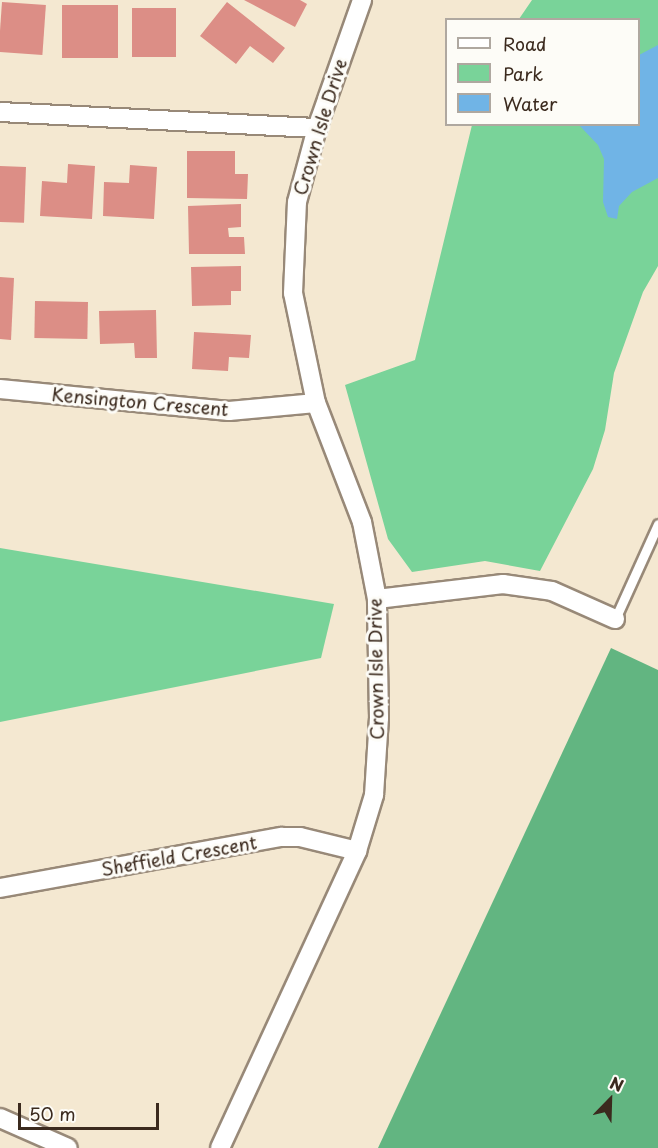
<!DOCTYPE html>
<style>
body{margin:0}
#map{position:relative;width:658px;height:1148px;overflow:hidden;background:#f4e8d1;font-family:"Playpen Sans",sans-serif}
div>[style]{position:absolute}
.green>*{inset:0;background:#79d399}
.forest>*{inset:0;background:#62b581}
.water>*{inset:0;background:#70b4e6}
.building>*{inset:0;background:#dc8e86;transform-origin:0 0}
.roads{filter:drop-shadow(2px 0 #988978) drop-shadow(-2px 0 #988978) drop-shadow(0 2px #988978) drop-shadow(0 -2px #988978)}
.lane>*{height:9px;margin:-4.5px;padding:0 4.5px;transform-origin:4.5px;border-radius:4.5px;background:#fff}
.street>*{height:18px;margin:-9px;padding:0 9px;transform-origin:9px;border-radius:9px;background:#fff}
span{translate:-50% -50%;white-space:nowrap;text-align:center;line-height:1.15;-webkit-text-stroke:6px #fdfcf7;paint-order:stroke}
.street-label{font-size:18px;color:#3b2a1e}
.legend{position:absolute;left:445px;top:18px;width:195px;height:108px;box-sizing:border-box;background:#fdfcf7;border:2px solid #afa8a0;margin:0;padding:8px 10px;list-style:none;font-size:18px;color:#3b2a1e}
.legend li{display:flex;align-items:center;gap:12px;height:30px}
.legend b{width:30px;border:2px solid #afa8a0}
.north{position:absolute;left:580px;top:1070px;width:60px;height:60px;-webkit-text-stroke:4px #fdfcf7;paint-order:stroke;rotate:23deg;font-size:16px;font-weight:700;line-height:24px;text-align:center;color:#3b2a1e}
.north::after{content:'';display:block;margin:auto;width:21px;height:27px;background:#3b2a1e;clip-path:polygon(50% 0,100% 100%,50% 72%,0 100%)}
.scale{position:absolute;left:18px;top:1103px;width:141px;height:27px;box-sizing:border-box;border:3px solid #3b2a1e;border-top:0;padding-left:8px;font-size:18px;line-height:21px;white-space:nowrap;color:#3b2a1e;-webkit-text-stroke:4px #fdfcf7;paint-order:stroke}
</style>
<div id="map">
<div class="green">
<div style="clip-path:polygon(532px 0,658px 0,658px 266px,643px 292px,614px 373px,605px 430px,593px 469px,540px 571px,485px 561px,412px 572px,388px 539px,345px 385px,415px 360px,472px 125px,638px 124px,638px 20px,519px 19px)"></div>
<div style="clip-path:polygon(0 548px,334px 604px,321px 658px,0 722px)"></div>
</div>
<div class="forest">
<div style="clip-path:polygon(611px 648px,658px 670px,658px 1148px,378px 1148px)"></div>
</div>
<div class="water">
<div style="clip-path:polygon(658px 45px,658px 178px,632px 192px,619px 206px,617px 219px,608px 217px,603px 202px,604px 159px,598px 145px,579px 125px,638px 124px,639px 55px)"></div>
</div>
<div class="building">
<div style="clip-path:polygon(244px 0,300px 0,307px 4px,295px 27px)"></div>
<div style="left:2px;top:2px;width:44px;height:50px;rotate:4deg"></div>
<div style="clip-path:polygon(227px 2px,285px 48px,273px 63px,250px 46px,236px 64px,200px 36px)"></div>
<div style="left:62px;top:5px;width:56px;height:53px"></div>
<div style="left:132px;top:8px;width:44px;height:49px"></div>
<div style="clip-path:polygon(187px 151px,235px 151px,235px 174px,248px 174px,247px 199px,187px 198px)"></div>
<div style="clip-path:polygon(68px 164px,95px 166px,92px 219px,40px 216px,42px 181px,67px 183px)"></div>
<div style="clip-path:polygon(130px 165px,157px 167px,154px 219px,103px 216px,104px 182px,129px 183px)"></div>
<div style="left:0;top:166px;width:26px;height:56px;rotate:2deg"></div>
<div style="clip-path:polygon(241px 204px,241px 227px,228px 228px,229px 237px,244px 237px,245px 254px,189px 254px,188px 206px)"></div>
<div style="clip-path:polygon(241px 266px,241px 291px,231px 291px,231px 305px,192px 306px,191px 267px)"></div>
<div style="clip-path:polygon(0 277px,14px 278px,11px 340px,0 339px)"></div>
<div style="left:35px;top:301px;width:53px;height:37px;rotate:1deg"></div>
<div style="clip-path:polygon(156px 310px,157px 358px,135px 358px,134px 343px,100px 344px,99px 311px)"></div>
<div style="clip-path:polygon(194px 332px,251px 335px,249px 358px,229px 357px,228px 371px,192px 369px)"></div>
</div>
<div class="roads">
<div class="lane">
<div style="left:615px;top:619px;width:104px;rotate:-65.6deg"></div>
</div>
<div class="street">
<div style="left:0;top:112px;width:317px;rotate:2.9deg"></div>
<div style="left:0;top:389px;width:230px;rotate:5.5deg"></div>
<div style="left:229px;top:411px;width:87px;rotate:-5.3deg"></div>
<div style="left:377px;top:599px;width:127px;rotate:-6.8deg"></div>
<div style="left:503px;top:584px;width:49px;rotate:8.1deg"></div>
<div style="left:552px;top:591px;width:69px;rotate:24deg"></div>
<div style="left:0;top:888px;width:287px;rotate:-10.3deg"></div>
<div style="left:282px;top:837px;width:18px"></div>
<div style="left:300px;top:837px;width:59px;rotate:13.8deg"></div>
<div style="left:0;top:1118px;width:74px;rotate:23.8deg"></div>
<div style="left:220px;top:1148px;width:327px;rotate:-65.2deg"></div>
<div style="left:357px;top:851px;width:59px;rotate:-73.1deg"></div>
<div style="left:374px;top:795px;width:77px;rotate:-86.3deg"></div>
<div style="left:379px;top:718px;width:119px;rotate:-91deg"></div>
<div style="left:377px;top:599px;width:78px;rotate:-101deg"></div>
<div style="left:362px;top:522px;width:128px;rotate:-111.1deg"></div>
<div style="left:316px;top:403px;width:112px;rotate:-101.8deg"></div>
<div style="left:293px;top:293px;width:91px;rotate:-87.5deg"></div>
<div style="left:297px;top:202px;width:77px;rotate:-74.9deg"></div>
<div style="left:317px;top:128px;width:136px;rotate:-70.6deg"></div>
</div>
</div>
<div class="street-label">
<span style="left:320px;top:127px;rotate:-73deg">Crown Isle Drive</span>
<span style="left:140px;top:402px;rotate:5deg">Kensington Crescent</span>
<span style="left:376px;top:669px;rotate:-91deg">Crown Isle Drive</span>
<span style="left:179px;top:856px;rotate:-10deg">Sheffield Crescent</span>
</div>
<ul class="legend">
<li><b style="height:8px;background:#fff"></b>Road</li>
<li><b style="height:16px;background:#79d399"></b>Park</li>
<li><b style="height:16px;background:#70b4e6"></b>Water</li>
</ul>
<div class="north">N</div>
<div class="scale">50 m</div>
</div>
